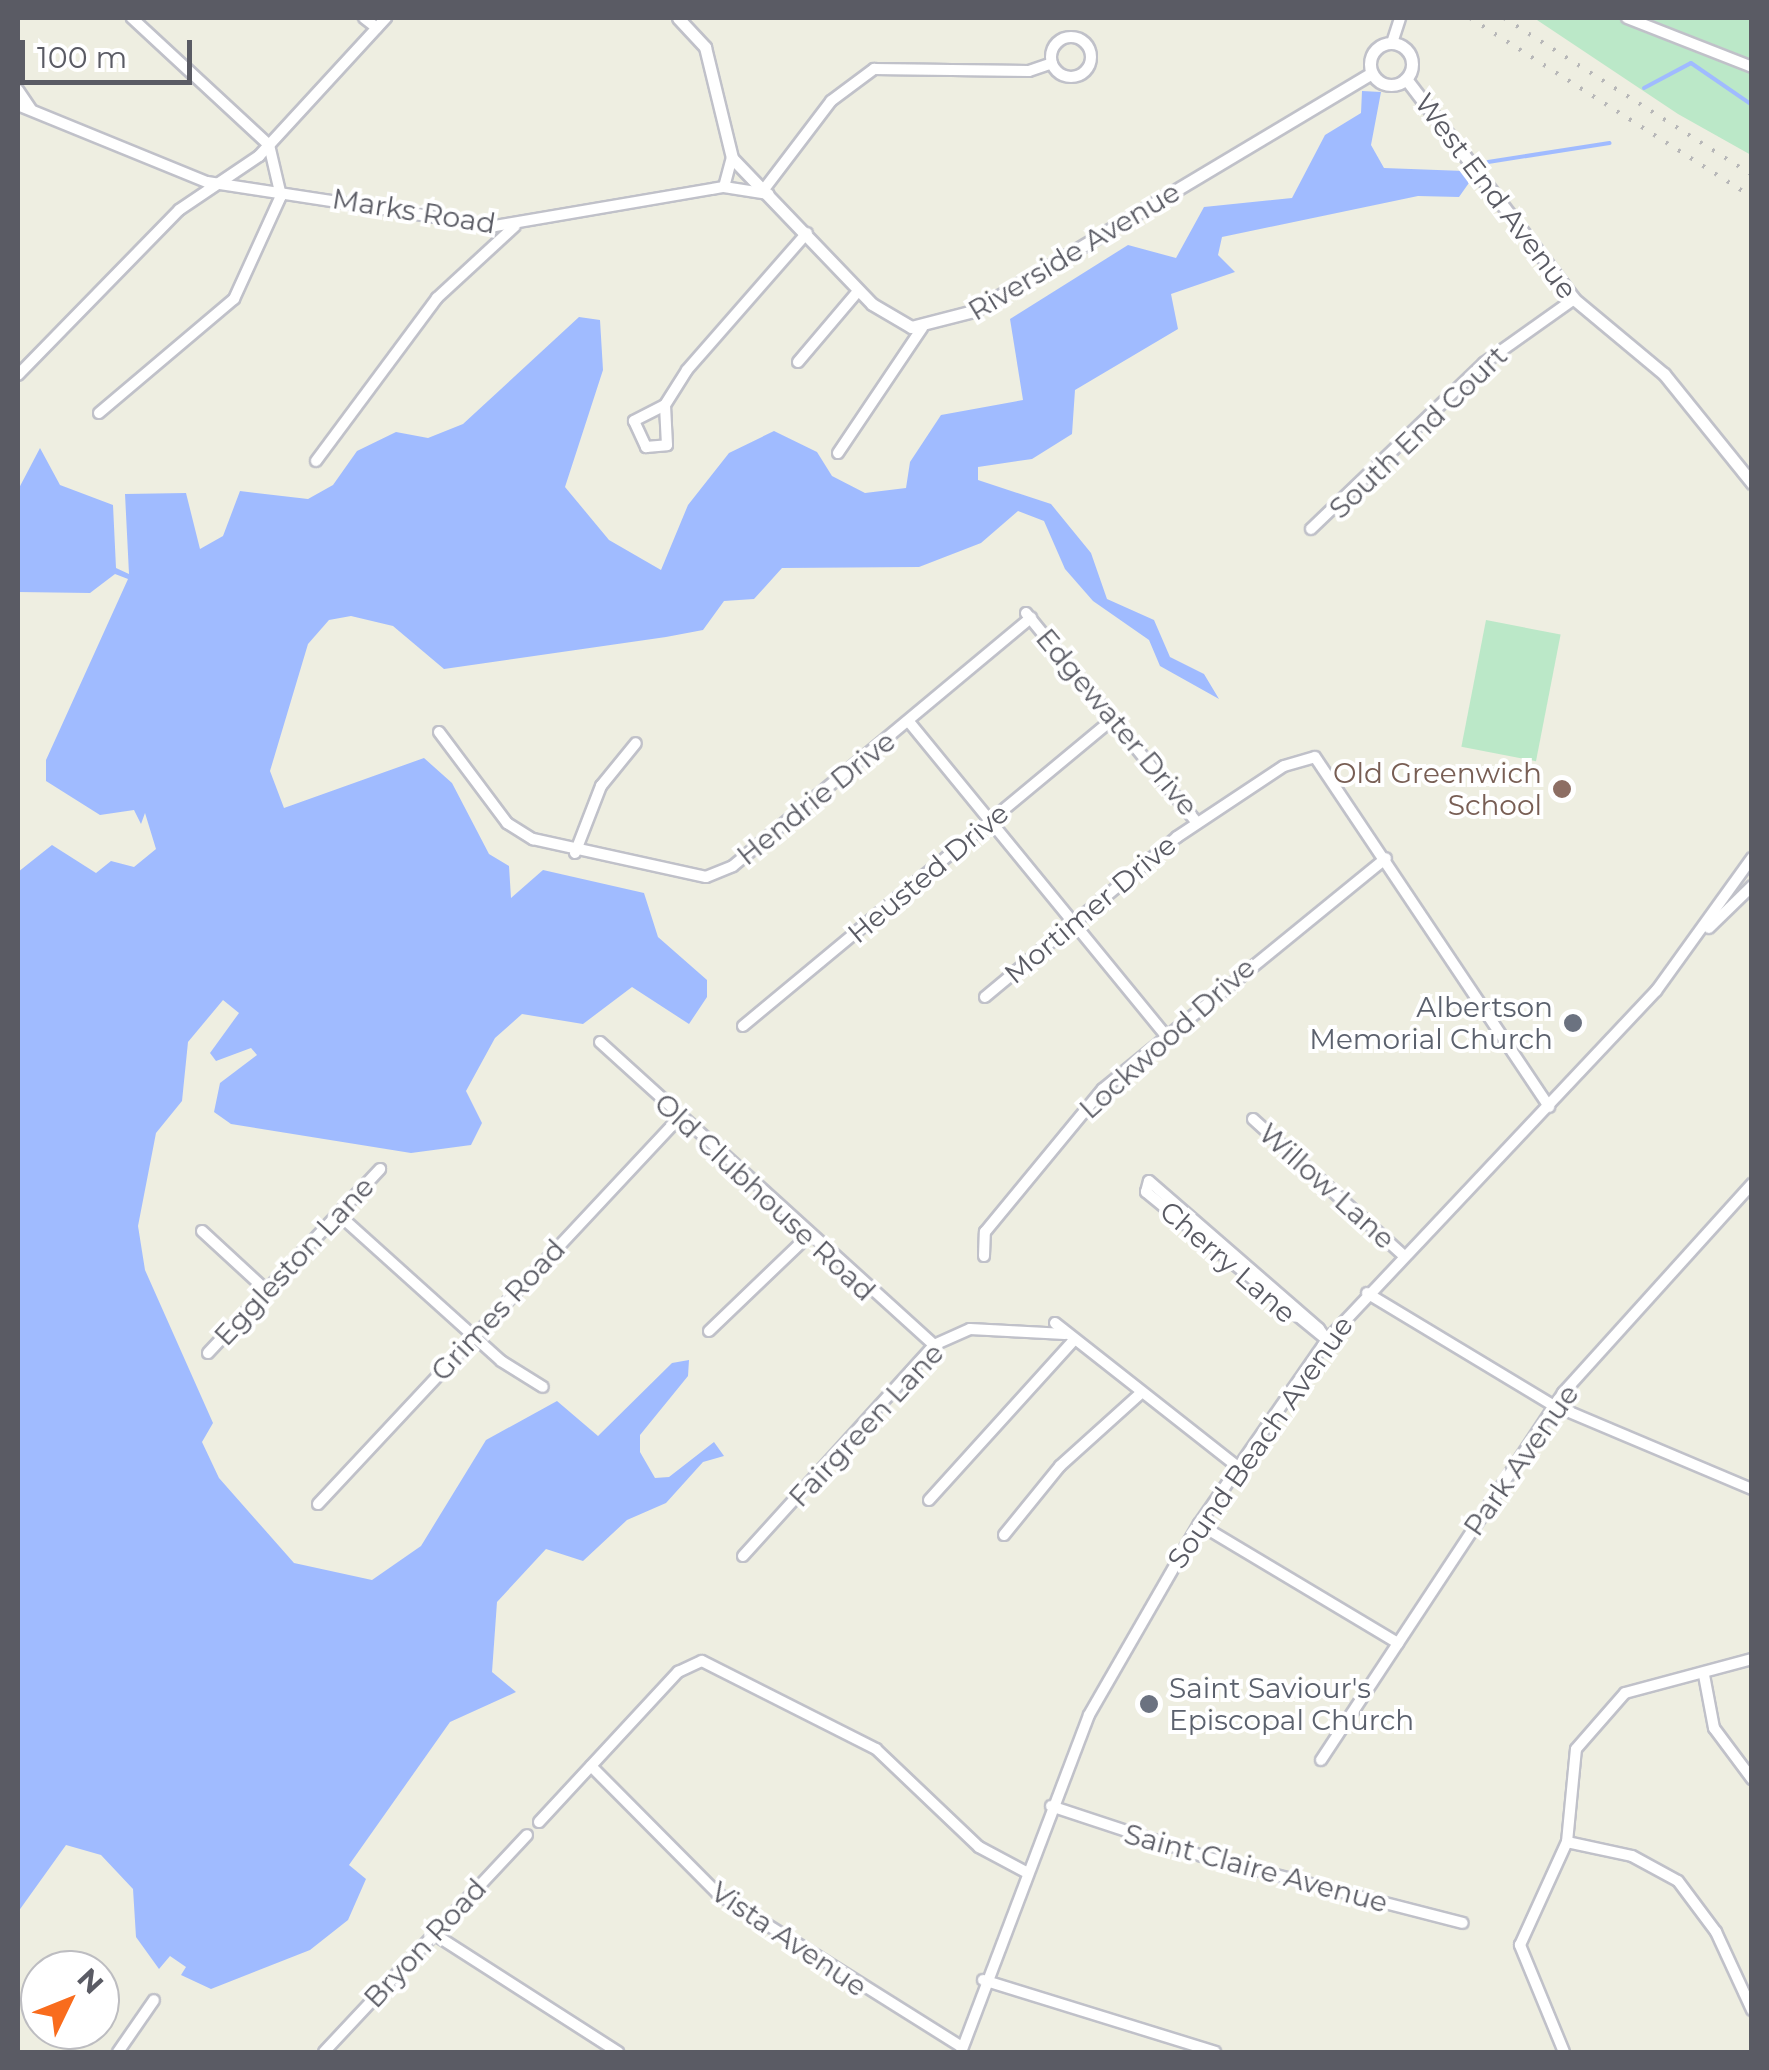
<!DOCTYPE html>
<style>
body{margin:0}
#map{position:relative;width:1769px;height:2070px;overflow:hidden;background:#eeeee1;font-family:Montserrat,sans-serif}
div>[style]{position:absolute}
.green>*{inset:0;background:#bbe8c8;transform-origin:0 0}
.water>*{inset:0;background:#a0bbff}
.stream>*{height:4px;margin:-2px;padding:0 2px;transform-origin:2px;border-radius:2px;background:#a0bbff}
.roads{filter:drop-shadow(2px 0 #c0c1c9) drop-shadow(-2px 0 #c0c1c9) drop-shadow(0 2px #c0c1c9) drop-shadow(0 -2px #c0c1c9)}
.minor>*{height:10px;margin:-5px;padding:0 5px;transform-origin:5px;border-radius:5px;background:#fff}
.minor>.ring{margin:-5px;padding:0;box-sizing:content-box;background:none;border:10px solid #fff;border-radius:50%}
.tertiary>*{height:11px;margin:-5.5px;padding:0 5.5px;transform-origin:5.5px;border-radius:5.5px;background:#fff}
.tertiary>.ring{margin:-5.5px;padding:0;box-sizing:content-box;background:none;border:11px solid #fff;border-radius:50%}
.rail>*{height:4px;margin-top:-2px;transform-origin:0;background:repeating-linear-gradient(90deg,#b7b7b8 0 2.5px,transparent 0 14.5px)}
.dots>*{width:28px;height:28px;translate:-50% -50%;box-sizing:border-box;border:5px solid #fff;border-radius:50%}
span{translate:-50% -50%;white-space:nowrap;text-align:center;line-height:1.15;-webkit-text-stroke:8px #fff;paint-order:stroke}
.street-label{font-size:28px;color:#5a5b64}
.education-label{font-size:28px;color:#785e54}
.right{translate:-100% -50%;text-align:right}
.worship-label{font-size:28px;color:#5b616d}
.left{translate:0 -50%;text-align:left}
.frame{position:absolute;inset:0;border:20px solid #5a5b64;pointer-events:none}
.north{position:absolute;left:20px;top:1950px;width:100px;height:100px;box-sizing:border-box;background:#fff;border:2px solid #bdbdc1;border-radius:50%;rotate:47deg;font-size:28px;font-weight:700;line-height:40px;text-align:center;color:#5a5b64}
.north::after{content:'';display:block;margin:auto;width:35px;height:45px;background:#f96c1d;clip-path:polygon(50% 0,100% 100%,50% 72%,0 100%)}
.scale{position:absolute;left:20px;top:40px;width:172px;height:45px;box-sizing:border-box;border:5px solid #5a5b64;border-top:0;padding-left:12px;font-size:30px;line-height:35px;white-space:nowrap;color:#5a5b64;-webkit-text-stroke:8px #fff;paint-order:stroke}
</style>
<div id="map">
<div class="green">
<div style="clip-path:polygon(1534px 18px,1751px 18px,1751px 155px,1678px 114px)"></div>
<div style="left:1486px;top:620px;width:76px;height:129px;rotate:11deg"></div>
</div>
<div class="water">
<div style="clip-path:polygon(1362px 91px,1381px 92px,1371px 145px,1384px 168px,1464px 171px,1471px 180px,1459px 197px,1418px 196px,1222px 237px,1218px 255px,1235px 272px,1171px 294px,1178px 329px,1075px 390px,1072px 434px,1032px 459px,978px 467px,978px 480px,1051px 504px,1091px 553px,1107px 599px,1154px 620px,1170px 657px,1204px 674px,1219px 699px,1160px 666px,1149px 640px,1093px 601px,1065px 569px,1044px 521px,1018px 511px,981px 543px,919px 567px,782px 568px,754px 599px,724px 601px,703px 630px,666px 637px,444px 669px,393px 626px,351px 616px,329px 620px,308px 644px,270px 771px,284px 808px,424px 758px,452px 783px,489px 854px,509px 866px,511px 898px,543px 870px,644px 893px,658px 937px,707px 980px,707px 997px,689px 1024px,632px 987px,583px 1024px,522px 1014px,495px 1038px,466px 1091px,482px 1123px,471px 1145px,411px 1153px,231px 1124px,214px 1112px,220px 1083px,257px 1055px,251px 1048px,216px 1061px,210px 1053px,239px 1013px,223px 1000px,188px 1042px,182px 1101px,156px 1133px,138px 1226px,145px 1270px,213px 1423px,202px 1442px,219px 1478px,294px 1563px,372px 1580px,421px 1546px,486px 1440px,557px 1401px,598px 1436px,672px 1363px,689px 1360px,688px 1376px,640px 1435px,640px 1452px,655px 1478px,669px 1477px,714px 1442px,724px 1456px,703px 1462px,666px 1503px,627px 1520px,583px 1561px,546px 1549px,497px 1602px,492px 1672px,516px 1692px,450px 1722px,349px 1865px,366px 1879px,348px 1920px,310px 1950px,211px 1989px,181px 1975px,186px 1967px,170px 1956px,159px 1969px,136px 1937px,133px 1889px,101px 1855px,66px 1845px,18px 1912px,18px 872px,52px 845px,96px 873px,111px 861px,134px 867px,156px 849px,145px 813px,141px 824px,134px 810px,100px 815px,46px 781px,46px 760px,128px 579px,115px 574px,90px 593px,18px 592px,18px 490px,40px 448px,60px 485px,113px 505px,116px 568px,129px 574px,125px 494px,186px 493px,200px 549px,223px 536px,240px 491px,308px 499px,333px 485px,357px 451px,396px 432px,428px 438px,463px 424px,579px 317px,600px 320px,603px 370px,565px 487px,609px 540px,661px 570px,688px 505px,729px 453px,774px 431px,817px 452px,832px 476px,865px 493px,906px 488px,910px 462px,941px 415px,1023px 400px,1010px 319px,1128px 245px,1176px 258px,1204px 207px,1292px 198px,1325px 135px,1361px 113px)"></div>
</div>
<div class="stream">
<div style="left:1644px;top:88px;width:53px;rotate:-28deg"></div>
<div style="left:1691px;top:63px;width:74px;rotate:34.5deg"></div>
<div style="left:1488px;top:162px;width:123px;rotate:-8.9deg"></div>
</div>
<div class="roads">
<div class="minor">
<div style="left:364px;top:18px;width:16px;rotate:38deg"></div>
<div style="left:1627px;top:18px;width:134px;rotate:21.4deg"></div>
<div class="ring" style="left:1051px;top:37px;width:30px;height:30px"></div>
<div style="left:1392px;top:43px;width:26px;rotate:-72deg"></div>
<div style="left:18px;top:90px;width:23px;rotate:56deg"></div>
<div style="left:18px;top:105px;width:204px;rotate:22.2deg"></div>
<div style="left:207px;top:182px;width:291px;rotate:8.7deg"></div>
<div style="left:495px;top:226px;width:232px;rotate:-9.7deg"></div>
<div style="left:724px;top:187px;width:45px;rotate:9deg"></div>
<div style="left:724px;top:187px;width:30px;rotate:-75deg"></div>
<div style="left:765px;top:188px;width:109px;rotate:-52.8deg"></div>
<div style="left:831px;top:101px;width:54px;rotate:-36.7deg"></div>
<div style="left:874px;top:69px;width:155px;rotate:0.7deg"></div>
<div style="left:1029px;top:71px;width:24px;rotate:-19deg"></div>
<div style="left:798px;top:362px;width:94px;rotate:-49.7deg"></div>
<div style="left:18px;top:375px;width:231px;rotate:-45.7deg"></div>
<div style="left:179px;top:210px;width:97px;rotate:-34deg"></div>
<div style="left:259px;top:156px;width:188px;rotate:-47.4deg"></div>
<div style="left:665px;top:405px;width:35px;rotate:153deg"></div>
<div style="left:634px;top:421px;width:29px;rotate:65deg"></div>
<div style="left:646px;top:447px;width:21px;rotate:-5deg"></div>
<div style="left:667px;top:445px;width:40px;rotate:-92.9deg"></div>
<div style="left:665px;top:405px;width:41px;rotate:-57.8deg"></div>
<div style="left:687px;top:370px;width:182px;rotate:-48.8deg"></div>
<div style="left:99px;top:413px;width:177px;rotate:-40.2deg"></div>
<div style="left:234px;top:299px;width:113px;rotate:-65.5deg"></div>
<div style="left:281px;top:196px;width:52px;rotate:-103.2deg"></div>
<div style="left:269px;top:145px;width:187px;rotate:-137.2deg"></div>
<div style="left:838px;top:453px;width:151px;rotate:-56.1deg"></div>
<div style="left:316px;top:461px;width:203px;rotate:-53.4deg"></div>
<div style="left:437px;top:298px;width:106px;rotate:-42.7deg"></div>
<div style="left:1311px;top:529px;width:240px;rotate:-43.8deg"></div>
<div style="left:1484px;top:363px;width:110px;rotate:-35.4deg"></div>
<div style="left:1026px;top:613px;width:271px;rotate:50.8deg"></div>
<div style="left:910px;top:723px;width:402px;rotate:50.7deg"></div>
<div style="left:439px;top:732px;width:114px;rotate:53.2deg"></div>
<div style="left:507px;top:823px;width:31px;rotate:32deg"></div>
<div style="left:533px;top:839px;width:177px;rotate:12.4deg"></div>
<div style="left:706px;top:877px;width:29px;rotate:-22deg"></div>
<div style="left:733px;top:866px;width:388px;rotate:-39.8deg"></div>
<div style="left:575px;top:853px;width:72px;rotate:-68.8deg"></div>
<div style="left:601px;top:786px;width:55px;rotate:-50.9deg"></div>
<div style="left:1709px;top:928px;width:60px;rotate:-44.3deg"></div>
<div style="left:985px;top:997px;width:250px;rotate:-39.8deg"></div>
<div style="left:1177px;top:837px;width:128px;rotate:-33.6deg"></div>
<div style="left:1284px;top:766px;width:32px;rotate:-16deg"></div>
<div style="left:1315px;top:757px;width:421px;rotate:56.2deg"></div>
<div style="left:743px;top:1026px;width:479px;rotate:-39.7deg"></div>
<div style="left:600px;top:1042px;width:451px;rotate:42.2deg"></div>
<div style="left:1253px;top:1119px;width:201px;rotate:42.2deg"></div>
<div style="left:1149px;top:1181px;width:225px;rotate:41deg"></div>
<div style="left:1319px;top:1329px;width:14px;rotate:54deg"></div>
<div style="left:1327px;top:1340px;width:234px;rotate:-140.7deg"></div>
<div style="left:1146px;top:1192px;width:11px;rotate:-75deg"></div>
<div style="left:338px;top:1214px;width:219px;rotate:42deg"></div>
<div style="left:501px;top:1361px;width:49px;rotate:31.8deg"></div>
<div style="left:202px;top:1231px;width:88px;rotate:42.7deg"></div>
<div style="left:984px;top:1256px;width:24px;rotate:-88deg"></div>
<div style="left:985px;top:1232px;width:185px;rotate:-50.5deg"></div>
<div style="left:1103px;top:1089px;width:365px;rotate:-39.2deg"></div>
<div style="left:1367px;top:1293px;width:217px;rotate:31.1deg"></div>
<div style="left:1553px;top:1405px;width:216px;rotate:22.9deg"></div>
<div style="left:1055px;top:1323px;width:231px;rotate:38.2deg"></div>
<div style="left:709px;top:1331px;width:136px;rotate:-43.8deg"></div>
<div style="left:208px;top:1353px;width:252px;rotate:-46.9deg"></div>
<div style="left:929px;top:1500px;width:215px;rotate:-47.8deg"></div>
<div style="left:318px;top:1504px;width:529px;rotate:-46.92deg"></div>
<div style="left:1199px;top:1524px;width:232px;rotate:30.9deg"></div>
<div style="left:1004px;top:1535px;width:89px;rotate:-50.9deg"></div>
<div style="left:1060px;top:1466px;width:109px;rotate:-42deg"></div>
<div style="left:743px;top:1556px;width:285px;rotate:-47.8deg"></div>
<div style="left:934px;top:1345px;width:39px;rotate:-24deg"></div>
<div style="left:970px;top:1329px;width:95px;rotate:3deg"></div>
<div style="left:1704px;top:1675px;width:54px;rotate:79.3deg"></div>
<div style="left:1714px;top:1728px;width:64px;rotate:53.3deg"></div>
<div style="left:1321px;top:1760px;width:440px;rotate:-56.6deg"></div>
<div style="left:1563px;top:1393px;width:282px;rotate:-47.9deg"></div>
<div style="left:591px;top:1766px;width:180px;rotate:45.2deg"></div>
<div style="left:718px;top:1894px;width:288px;rotate:32.1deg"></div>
<div style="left:1051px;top:1806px;width:159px;rotate:18.3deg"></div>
<div style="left:1202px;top:1856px;width:269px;rotate:14.4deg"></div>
<div style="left:539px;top:1822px;width:205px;rotate:-47.2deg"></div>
<div style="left:678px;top:1672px;width:26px;rotate:-25deg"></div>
<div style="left:702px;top:1661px;width:195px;rotate:26.8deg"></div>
<div style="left:876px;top:1749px;width:142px;rotate:43.6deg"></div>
<div style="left:979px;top:1847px;width:51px;rotate:28.1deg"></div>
<div style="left:1567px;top:1842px;width:66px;rotate:12.2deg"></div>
<div style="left:1632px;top:1856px;width:52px;rotate:28.5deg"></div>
<div style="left:1678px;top:1881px;width:64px;rotate:53.3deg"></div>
<div style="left:1716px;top:1932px;width:86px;rotate:65.2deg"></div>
<div style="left:434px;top:1934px;width:219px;rotate:32.7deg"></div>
<div style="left:983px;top:1980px;width:243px;rotate:17.2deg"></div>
<div style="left:118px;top:2052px;width:63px;rotate:-55.3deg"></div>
<div style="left:324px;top:2052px;width:297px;rotate:-46.9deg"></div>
<div style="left:961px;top:2052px;width:360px;rotate:-69.2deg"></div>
<div style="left:1089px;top:1715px;width:220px;rotate:-60.1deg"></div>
<div style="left:1199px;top:1524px;width:224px;rotate:-55.2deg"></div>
<div style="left:1327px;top:1340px;width:480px;rotate:-46.7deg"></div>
<div style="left:1656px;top:991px;width:164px;rotate:-54.2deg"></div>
<div style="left:1564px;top:2052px;width:116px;rotate:-112.4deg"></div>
<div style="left:1520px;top:1945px;width:113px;rotate:-65.5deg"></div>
<div style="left:1567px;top:1842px;width:93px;rotate:-84.5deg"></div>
<div style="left:1576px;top:1749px;width:74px;rotate:-48.8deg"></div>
<div style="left:1625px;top:1693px;width:131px;rotate:-15deg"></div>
</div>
<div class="tertiary">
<div style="left:678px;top:18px;width:40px;rotate:47deg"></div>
<div style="left:705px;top:47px;width:114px;rotate:76.3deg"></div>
<div style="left:732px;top:158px;width:202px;rotate:46.2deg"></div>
<div style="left:872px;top:304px;width:45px;rotate:30.5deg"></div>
<div style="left:911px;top:327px;width:65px;rotate:-14.3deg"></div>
<div style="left:974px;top:311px;width:463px;rotate:-30.9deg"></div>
<div class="ring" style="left:1370px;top:43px;width:31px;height:31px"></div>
<div style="left:1406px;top:79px;width:277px;rotate:52.6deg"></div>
<div style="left:1574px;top:299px;width:117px;rotate:39.8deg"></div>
<div style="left:1664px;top:374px;width:140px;rotate:51.1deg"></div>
</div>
</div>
<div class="rail">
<div style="left:1470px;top:18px;width:334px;rotate:32.4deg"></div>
<div style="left:1504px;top:18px;width:294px;rotate:32.3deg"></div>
</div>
<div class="dots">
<div style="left:1562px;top:789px;background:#8d6e63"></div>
<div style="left:1573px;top:1023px;background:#6b7280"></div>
<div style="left:1149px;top:1704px;background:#6b7280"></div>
</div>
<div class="street-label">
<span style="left:1496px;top:196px;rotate:53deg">West End Avenue</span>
<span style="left:414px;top:211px;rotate:9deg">Marks Road</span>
<span style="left:1074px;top:251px;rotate:-31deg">Riverside Avenue</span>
<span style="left:1418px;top:432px;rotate:-44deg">South End Court</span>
<span style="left:1117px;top:722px;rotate:50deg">Edgewater Drive</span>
<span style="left:816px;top:798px;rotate:-39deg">Hendrie Drive</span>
<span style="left:928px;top:873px;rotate:-40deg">Heusted Drive</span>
<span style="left:1090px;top:909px;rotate:-40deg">Mortimer Drive</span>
<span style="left:1167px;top:1038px;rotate:-42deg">Lockwood Drive</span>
<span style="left:1327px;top:1186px;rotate:42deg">Willow Lane</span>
<span style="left:765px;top:1197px;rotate:43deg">Old Clubhouse Road</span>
<span style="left:294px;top:1261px;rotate:-47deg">Eggleston Lane</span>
<span style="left:1228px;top:1262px;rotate:41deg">Cherry Lane</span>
<span style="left:498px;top:1310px;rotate:-47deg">Grimes Road</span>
<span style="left:866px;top:1425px;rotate:-47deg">Fairgreen Lane</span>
<span style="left:1260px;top:1442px;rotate:-55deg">Sound Beach Avenue</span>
<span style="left:1521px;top:1460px;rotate:-55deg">Park Avenue</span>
<span style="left:1256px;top:1868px;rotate:15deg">Saint Claire Avenue</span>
<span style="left:789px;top:1939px;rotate:34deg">Vista Avenue</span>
<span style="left:425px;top:1943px;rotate:-47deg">Bryon Road</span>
</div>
<div class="education-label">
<span class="right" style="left:1542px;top:789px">Old Greenwich<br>School</span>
</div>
<div class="worship-label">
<span class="right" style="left:1553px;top:1023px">Albertson<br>Memorial Church</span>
<span class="left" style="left:1169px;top:1704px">Saint Saviour's<br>Episcopal Church</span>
</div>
<div class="frame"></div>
<div class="north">N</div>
<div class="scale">100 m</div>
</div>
